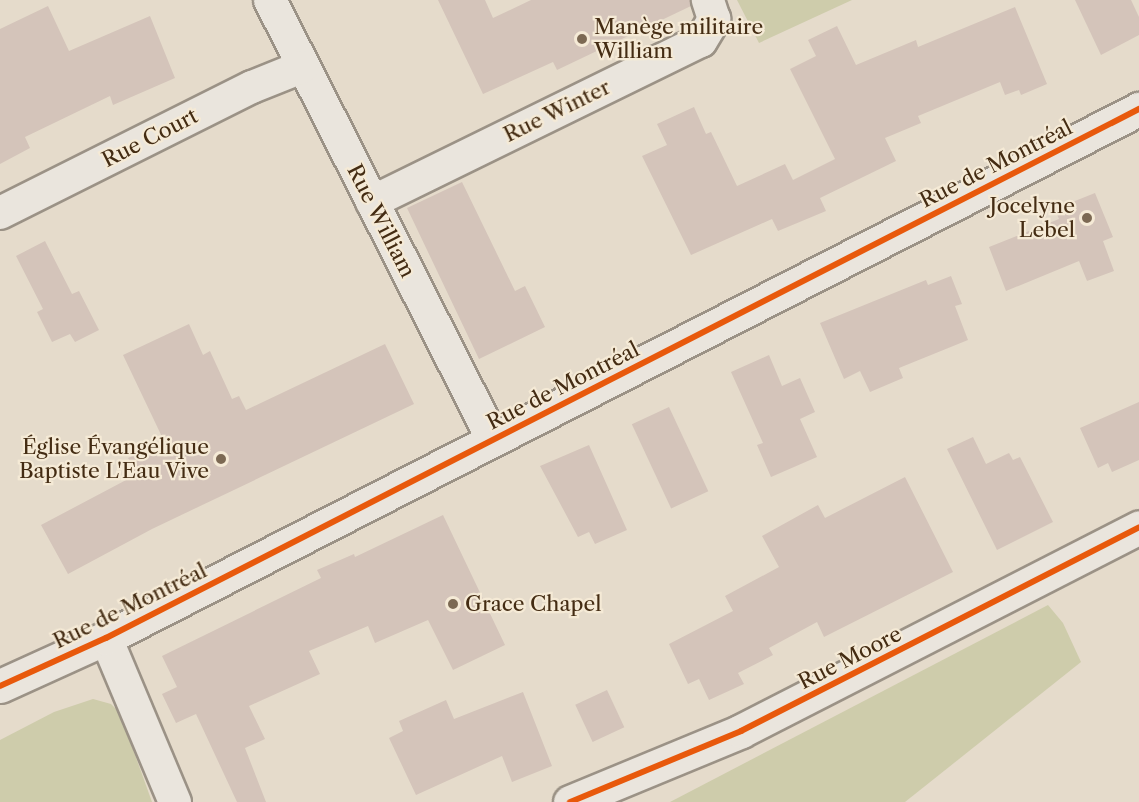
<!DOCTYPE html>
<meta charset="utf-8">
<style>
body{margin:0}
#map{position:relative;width:1139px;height:802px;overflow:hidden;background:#e5dbcb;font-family:"Libre Caslon Text",serif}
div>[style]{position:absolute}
.green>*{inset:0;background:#ceccab}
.building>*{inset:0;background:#d4c4ba;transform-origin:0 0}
.roads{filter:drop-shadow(2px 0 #9b9286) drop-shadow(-2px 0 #9b9286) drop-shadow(0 2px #9b9286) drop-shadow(0 -2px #9b9286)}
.street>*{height:32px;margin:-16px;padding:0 16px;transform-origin:16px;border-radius:16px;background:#eae5dd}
.secondary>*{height:33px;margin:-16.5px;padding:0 16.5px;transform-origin:16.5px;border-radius:16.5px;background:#eae5dd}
.cycleway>*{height:6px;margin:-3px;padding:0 3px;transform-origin:3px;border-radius:3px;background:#e8590c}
.dots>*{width:16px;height:16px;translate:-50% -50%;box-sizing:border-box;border:3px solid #f5ead6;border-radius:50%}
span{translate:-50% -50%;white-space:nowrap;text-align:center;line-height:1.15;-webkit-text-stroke:4.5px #f5ead6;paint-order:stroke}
.poi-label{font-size:21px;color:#442c13}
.left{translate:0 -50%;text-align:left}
.right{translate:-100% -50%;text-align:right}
.street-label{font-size:21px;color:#442c13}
</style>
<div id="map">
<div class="green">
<div style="clip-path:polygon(737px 0,852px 0,759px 43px)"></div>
<div style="clip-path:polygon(1048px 605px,1063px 623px,1081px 662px,905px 802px,670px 802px)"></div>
<div style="clip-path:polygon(93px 699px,111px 704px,120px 713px,152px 802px,0 802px,0 740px,54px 712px)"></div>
</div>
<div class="building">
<div style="clip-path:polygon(438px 0,485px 0,493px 18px,531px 0,691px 0,691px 6px,557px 70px,553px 62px,483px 94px)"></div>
<div style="clip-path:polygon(1075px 0,1131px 0,1139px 17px,1139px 35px,1101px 55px)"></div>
<div style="clip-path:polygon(48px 6px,69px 51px,150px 16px,175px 78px,113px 105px,110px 96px,25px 137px,30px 148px,0 164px,0 29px)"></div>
<div style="clip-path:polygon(1015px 7px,1047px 84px,1021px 95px,1019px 90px,1005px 95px,1000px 82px,918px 116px,921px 123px,885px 138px,896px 161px,820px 198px,826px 211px,778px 231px,772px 219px,691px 255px,642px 156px,667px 145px,657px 124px,694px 107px,706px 134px,711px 132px,737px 186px,785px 164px,793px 180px,835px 159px,790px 69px,816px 56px,808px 40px,837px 26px,856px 65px,916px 40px,918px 47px)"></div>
<div style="clip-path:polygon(462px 182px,515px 291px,525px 286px,545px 327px,479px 359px,407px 208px)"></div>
<div style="clip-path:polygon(1095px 193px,1113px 237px,1103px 241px,1114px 271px,1087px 281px,1079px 261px,1006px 291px,989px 247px,1059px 219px,1055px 209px)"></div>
<div style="clip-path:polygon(45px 241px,72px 294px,79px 291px,99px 330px,75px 342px,70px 334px,52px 342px,37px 312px,43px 309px,16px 256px)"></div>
<div style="clip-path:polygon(951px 276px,962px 304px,955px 306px,968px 340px,899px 368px,903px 378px,870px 392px,860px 371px,844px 379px,820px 323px,926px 280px,928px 285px)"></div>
<div style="clip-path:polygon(189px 324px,203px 355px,210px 351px,232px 399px,239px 396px,246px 410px,385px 344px,414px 404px,152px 529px,68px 574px,41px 525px,128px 479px,123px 469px,132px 465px,128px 458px,164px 441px,123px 355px)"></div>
<div style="clip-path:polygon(769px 355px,782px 386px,800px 378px,815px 412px,800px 419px,817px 457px,771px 477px,757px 445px,763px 443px,731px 372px)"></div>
<div style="clip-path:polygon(1139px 402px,1139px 460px,1112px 472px,1108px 463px,1098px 468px,1080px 428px)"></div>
<div style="left:669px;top:407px;width:93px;height:41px;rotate:65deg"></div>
<div style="clip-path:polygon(973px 437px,986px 464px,1009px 453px,1013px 460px,1020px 457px,1053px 522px,997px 550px,947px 449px)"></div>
<div style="clip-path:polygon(589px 445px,627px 530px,595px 544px,589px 532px,578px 537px,540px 466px)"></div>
<div style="clip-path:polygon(905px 477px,953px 572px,824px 637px,817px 622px,769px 648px,773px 655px,738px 673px,744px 684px,709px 700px,699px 679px,688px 684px,669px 644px,733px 611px,725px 596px,779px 567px,762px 536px,818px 505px,825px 518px)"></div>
<div style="clip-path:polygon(443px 515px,505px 645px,453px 670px,428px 620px,375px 643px,368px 626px,309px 651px,320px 674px,249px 706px,265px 739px,245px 748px,266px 802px,237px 802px,196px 714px,176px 723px,162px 694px,177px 687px,162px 656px,321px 578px,317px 570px,354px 554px,355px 557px)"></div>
<div style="left:607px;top:690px;width:41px;height:35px;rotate:65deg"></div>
<div style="clip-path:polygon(523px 692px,552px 766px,512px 782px,502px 756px,416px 795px,389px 738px,403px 731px,399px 721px,446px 700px,454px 719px)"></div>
</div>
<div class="roads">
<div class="street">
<div style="left:270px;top:0;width:493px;rotate:63.1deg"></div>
<div style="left:372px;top:202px;width:366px;rotate:-26.1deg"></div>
<div style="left:701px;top:41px;width:26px;rotate:-59deg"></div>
<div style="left:714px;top:19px;width:20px;rotate:-108deg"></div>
<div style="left:0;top:213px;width:282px;rotate:-26.6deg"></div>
<div style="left:252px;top:87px;width:54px;rotate:-21.8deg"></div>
<div style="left:106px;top:638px;width:178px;rotate:67.2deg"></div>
</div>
<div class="secondary">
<div style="left:0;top:686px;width:116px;rotate:-24.4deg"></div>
<div style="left:106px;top:638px;width:1161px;rotate:-27.12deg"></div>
<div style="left:570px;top:802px;width:185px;rotate:-22.5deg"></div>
<div style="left:741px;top:731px;width:447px;rotate:-27.1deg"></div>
</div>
</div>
<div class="cycleway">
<div style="left:0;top:686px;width:116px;rotate:-24.4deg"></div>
<div style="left:106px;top:638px;width:1161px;rotate:-27.12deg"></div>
<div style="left:570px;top:802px;width:185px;rotate:-22.5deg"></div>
<div style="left:741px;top:731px;width:447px;rotate:-27.1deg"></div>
</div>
<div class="dots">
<div style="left:582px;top:39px;background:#7c6953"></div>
<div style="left:1087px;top:218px;background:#7c6953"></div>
<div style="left:221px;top:459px;background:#7c6953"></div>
<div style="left:453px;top:604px;background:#7c6953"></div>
</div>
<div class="poi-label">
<span class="left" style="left:594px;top:39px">Manège militaire<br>William</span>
<span class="right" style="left:1075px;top:218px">Jocelyne<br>Lebel</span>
<span class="right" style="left:209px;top:459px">Église Évangélique<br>Baptiste L'Eau Vive</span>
<span class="left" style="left:465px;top:604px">Grace Chapel</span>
</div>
<div class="street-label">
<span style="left:557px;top:111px;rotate:-26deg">Rue Winter</span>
<span style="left:150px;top:138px;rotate:-27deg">Rue Court</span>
<span style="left:996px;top:164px;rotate:-27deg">Rue de Montréal</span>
<span style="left:381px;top:221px;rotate:63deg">Rue William</span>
<span style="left:563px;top:386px;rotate:-27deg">Rue de Montréal</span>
<span style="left:130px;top:606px;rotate:-26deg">Rue de Montréal</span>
<span style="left:850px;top:658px;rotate:-27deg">Rue Moore</span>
</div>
</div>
